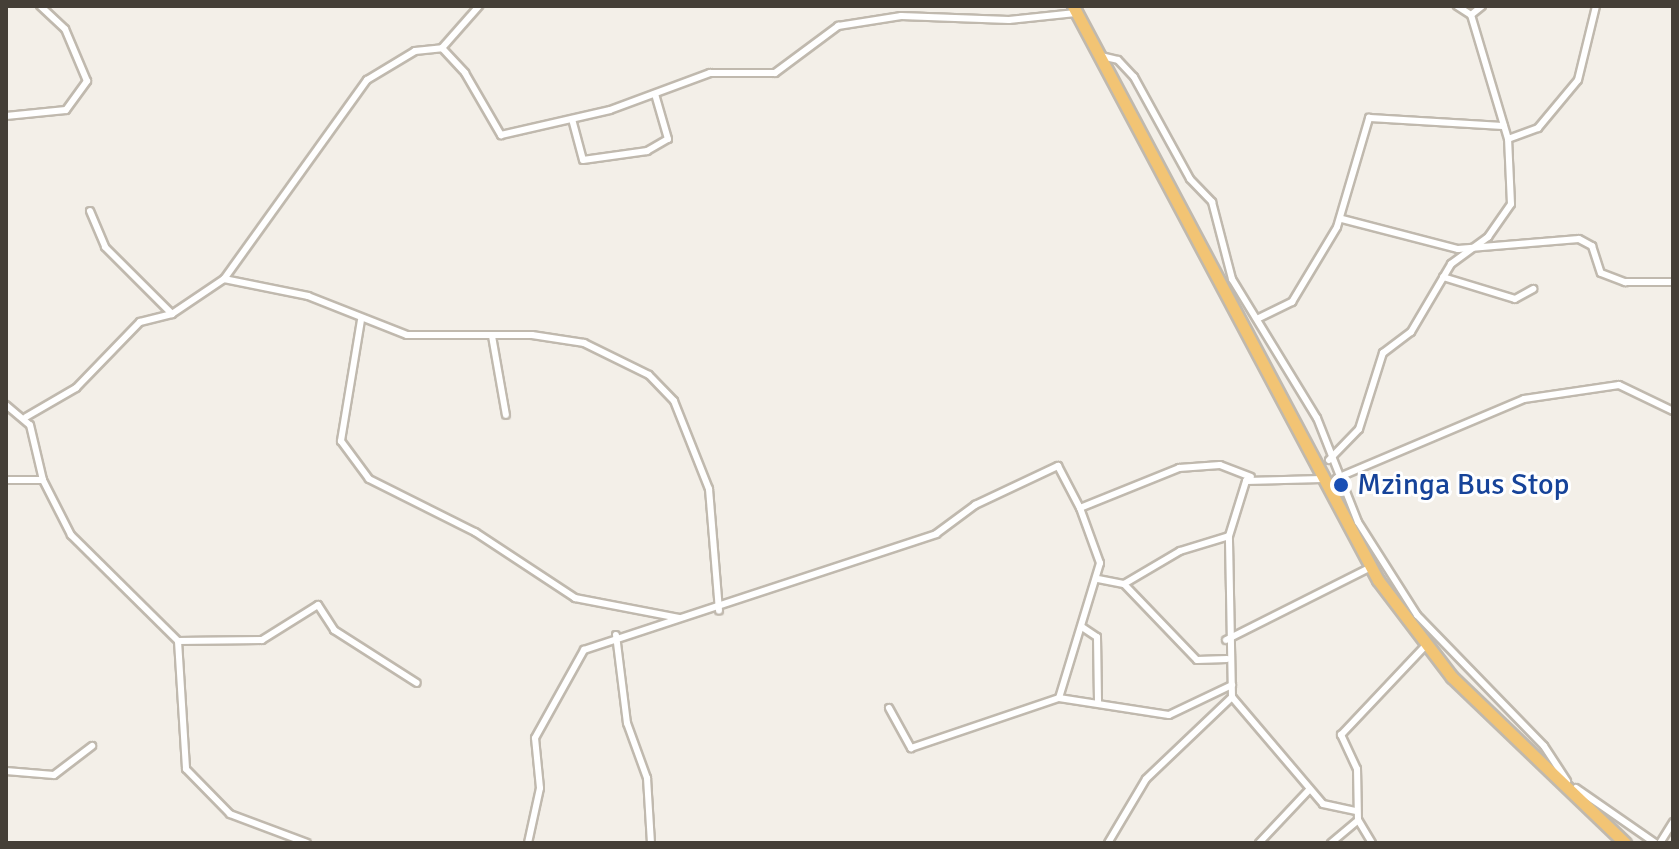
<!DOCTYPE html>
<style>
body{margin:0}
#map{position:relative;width:1679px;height:849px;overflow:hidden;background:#f3efe8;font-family:Signika,sans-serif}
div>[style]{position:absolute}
.roads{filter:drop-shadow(2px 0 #c0b9ae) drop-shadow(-2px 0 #c0b9ae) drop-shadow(0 2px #c0b9ae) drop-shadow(0 -2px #c0b9ae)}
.street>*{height:6px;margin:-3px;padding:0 3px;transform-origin:3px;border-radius:3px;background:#fff}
.highway>*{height:11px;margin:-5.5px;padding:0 5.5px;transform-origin:5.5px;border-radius:5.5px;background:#f2c474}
.dots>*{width:22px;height:22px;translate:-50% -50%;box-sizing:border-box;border:4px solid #fff;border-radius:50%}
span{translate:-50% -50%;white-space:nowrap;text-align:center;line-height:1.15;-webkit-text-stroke:6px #fff;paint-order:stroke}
.transit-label{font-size:30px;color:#164399}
.left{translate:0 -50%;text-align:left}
.frame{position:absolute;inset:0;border:8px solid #453f37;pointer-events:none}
</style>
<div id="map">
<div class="roads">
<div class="street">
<div style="left:1471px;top:15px;width:14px;rotate:-39deg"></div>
<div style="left:442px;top:48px;width:56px;rotate:-48.6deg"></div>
<div style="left:1101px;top:56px;width:17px;rotate:13deg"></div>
<div style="left:1118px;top:60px;width:23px;rotate:47deg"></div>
<div style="left:1134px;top:77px;width:116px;rotate:61.2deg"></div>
<div style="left:1190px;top:179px;width:32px;rotate:46deg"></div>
<div style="left:1212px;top:202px;width:80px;rotate:75.4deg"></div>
<div style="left:1232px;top:279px;width:163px;rotate:58.6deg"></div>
<div style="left:1317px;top:418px;width:112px;rotate:68.5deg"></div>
<div style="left:1358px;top:522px;width:110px;rotate:57.6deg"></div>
<div style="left:1417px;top:615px;width:182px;rotate:45.9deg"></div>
<div style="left:1544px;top:746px;width:42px;rotate:56.7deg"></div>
<div style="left:6px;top:116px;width:60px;rotate:-5.7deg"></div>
<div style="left:66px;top:110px;width:36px;rotate:-54deg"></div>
<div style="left:87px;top:81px;width:56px;rotate:-112.9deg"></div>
<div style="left:65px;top:29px;width:34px;rotate:-137deg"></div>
<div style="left:572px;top:119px;width:42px;rotate:75deg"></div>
<div style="left:583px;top:160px;width:65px;rotate:-8deg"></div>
<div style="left:647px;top:151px;width:24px;rotate:-30deg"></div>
<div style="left:668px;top:139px;width:47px;rotate:-106.1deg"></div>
<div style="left:1508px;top:139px;width:32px;rotate:-20deg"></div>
<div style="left:1538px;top:128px;width:62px;rotate:-50.2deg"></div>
<div style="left:1578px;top:80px;width:76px;rotate:-76.3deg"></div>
<div style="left:90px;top:211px;width:39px;rotate:67deg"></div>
<div style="left:105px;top:247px;width:95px;rotate:45deg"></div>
<div style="left:1342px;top:219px;width:120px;rotate:14.5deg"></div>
<div style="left:1458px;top:249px;width:121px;rotate:-4.7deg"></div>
<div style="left:1579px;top:239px;width:15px;rotate:28deg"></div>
<div style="left:1592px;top:246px;width:28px;rotate:72deg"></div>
<div style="left:1601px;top:273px;width:26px;rotate:21deg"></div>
<div style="left:1625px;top:282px;width:48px"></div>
<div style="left:1443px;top:277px;width:75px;rotate:17deg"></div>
<div style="left:1515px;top:299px;width:21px;rotate:-29deg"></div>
<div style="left:224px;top:279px;width:86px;rotate:11.4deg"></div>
<div style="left:308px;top:296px;width:106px;rotate:21.5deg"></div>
<div style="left:407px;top:335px;width:125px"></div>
<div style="left:532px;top:335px;width:53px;rotate:8.7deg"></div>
<div style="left:584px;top:343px;width:72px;rotate:26.2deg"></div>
<div style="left:649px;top:375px;width:36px;rotate:46deg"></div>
<div style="left:674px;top:401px;width:95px;rotate:68.3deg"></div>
<div style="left:709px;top:489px;width:122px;rotate:85.3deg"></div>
<div style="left:1259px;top:318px;width:37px;rotate:-26deg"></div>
<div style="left:1292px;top:302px;width:87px;rotate:-59deg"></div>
<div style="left:1337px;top:227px;width:114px;rotate:-73.6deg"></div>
<div style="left:1369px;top:118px;width:135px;rotate:3.4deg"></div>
<div style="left:361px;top:320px;width:123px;rotate:99.4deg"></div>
<div style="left:341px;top:441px;width:47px;rotate:53.6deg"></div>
<div style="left:369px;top:479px;width:119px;rotate:26.6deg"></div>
<div style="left:475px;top:532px;width:120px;rotate:33.4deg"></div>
<div style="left:575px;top:598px;width:106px;rotate:10.9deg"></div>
<div style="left:492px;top:336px;width:80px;rotate:80deg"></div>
<div style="left:6px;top:405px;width:31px;rotate:40deg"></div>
<div style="left:30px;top:425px;width:57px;rotate:76.7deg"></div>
<div style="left:43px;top:480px;width:62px;rotate:63deg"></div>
<div style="left:71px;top:535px;width:151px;rotate:44.7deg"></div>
<div style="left:178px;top:641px;width:128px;rotate:86.4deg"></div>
<div style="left:186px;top:769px;width:63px;rotate:45.6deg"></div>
<div style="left:230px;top:814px;width:82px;rotate:20.6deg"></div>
<div style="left:26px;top:417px;width:58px;rotate:-30.1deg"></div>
<div style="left:76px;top:388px;width:92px;rotate:-45.9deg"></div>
<div style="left:140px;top:322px;width:33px;rotate:-14deg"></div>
<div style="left:172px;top:314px;width:63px;rotate:-33.9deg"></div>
<div style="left:224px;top:279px;width:245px;rotate:-54.3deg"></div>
<div style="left:367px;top:80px;width:56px;rotate:-31.1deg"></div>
<div style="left:415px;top:51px;width:27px;rotate:-6deg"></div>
<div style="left:442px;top:48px;width:34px;rotate:47deg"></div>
<div style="left:465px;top:73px;width:72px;rotate:59.9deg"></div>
<div style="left:501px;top:135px;width:112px;rotate:-12.9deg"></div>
<div style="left:610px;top:110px;width:107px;rotate:-20.3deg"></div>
<div style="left:710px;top:73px;width:65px"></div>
<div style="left:775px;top:73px;width:79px;rotate:-36.7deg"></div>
<div style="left:838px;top:26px;width:64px;rotate:-9deg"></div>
<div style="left:901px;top:16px;width:108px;rotate:2.1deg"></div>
<div style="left:1009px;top:20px;width:67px;rotate:-6deg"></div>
<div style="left:1329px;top:460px;width:43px;rotate:-45.9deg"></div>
<div style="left:1359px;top:429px;width:80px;rotate:-72.5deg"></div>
<div style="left:1383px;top:353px;width:35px;rotate:-37deg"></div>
<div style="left:1411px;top:332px;width:79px;rotate:-59.5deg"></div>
<div style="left:1451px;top:264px;width:46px;rotate:-36.1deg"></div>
<div style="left:1488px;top:237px;width:40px;rotate:-55.1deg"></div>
<div style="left:1511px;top:204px;width:65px;rotate:-92.6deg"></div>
<div style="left:1508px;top:139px;width:129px;rotate:-106.6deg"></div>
<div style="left:1471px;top:15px;width:17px;rotate:-147deg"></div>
<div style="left:1337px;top:478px;width:203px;rotate:-22.9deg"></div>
<div style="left:1524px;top:399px;width:96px;rotate:-8.4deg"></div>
<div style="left:1619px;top:385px;width:60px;rotate:25.7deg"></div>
<div style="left:6px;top:480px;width:37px"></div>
<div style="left:1098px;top:579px;width:26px;rotate:11deg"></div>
<div style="left:1124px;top:584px;width:105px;rotate:46.2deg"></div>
<div style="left:1197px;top:660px;width:30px;rotate:-2deg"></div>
<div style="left:1124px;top:584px;width:65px;rotate:-30.5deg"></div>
<div style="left:1180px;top:551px;width:51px;rotate:-17deg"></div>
<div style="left:1082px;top:627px;width:18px;rotate:34deg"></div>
<div style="left:1097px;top:637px;width:65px;rotate:89.1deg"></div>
<div style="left:616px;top:635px;width:89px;rotate:82.9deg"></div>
<div style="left:627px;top:723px;width:59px;rotate:70deg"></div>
<div style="left:647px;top:778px;width:65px;rotate:86.5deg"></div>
<div style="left:1226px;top:640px;width:162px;rotate:-26.7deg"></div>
<div style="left:178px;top:641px;width:84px;rotate:-0.7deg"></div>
<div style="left:262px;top:640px;width:66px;rotate:-32deg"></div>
<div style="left:318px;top:605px;width:30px;rotate:57deg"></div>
<div style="left:334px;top:630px;width:98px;rotate:32.6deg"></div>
<div style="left:1232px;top:697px;width:140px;rotate:49.6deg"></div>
<div style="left:1323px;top:804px;width:34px;rotate:12deg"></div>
<div style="left:1059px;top:698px;width:141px;rotate:-73.1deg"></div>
<div style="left:1100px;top:563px;width:59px;rotate:-110deg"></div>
<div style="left:889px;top:708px;width:46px;rotate:61.2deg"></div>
<div style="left:911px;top:748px;width:156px;rotate:-18.7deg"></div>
<div style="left:1059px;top:698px;width:111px;rotate:8.8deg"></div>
<div style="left:1169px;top:715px;width:70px;rotate:-25.5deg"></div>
<div style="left:6px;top:771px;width:48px;rotate:4.8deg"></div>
<div style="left:54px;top:775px;width:48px;rotate:-37.3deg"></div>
<div style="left:1576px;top:788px;width:96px;rotate:34.8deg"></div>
<div style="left:528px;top:843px;width:56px;rotate:-77.7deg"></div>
<div style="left:540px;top:788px;width:50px;rotate:-95.7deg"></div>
<div style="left:535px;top:738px;width:101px;rotate:-60.9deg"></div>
<div style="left:584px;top:650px;width:371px;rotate:-18.2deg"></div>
<div style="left:936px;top:534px;width:49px;rotate:-36.6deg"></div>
<div style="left:975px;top:505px;width:92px;rotate:-25.2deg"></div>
<div style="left:1058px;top:466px;width:47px;rotate:62.4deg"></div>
<div style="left:1080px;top:508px;width:107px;rotate:-22deg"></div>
<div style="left:1179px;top:468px;width:41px;rotate:-4.2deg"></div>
<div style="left:1220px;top:465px;width:33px;rotate:21deg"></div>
<div style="left:1108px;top:843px;width:74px;rotate:-59.3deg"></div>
<div style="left:1146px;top:779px;width:119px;rotate:-43.6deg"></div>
<div style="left:1232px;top:697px;width:161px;rotate:-91.1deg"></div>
<div style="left:1229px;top:536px;width:58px;rotate:-72.8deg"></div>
<div style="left:1246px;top:481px;width:76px;rotate:-1.5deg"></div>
<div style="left:1259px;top:843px;width:73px;rotate:-46.7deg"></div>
<div style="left:1331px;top:843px;width:35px;rotate:-40deg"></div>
<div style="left:1372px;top:843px;width:27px;rotate:-121deg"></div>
<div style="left:1358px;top:820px;width:51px;rotate:-91.1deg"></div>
<div style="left:1357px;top:769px;width:38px;rotate:-115deg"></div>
<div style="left:1341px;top:735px;width:124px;rotate:-46.6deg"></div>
<div style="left:1660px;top:843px;width:25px;rotate:-58deg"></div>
</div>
<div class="highway">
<div style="left:1073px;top:6px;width:650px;rotate:62.02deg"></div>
<div style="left:1378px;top:580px;width:122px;rotate:52.7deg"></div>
<div style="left:1452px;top:677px;width:240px;rotate:43.8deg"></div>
</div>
</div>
<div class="dots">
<div style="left:1341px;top:485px;background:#1a4fb4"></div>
</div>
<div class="transit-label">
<span class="left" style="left:1357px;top:485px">Mzinga Bus Stop</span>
</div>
<div class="frame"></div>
</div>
